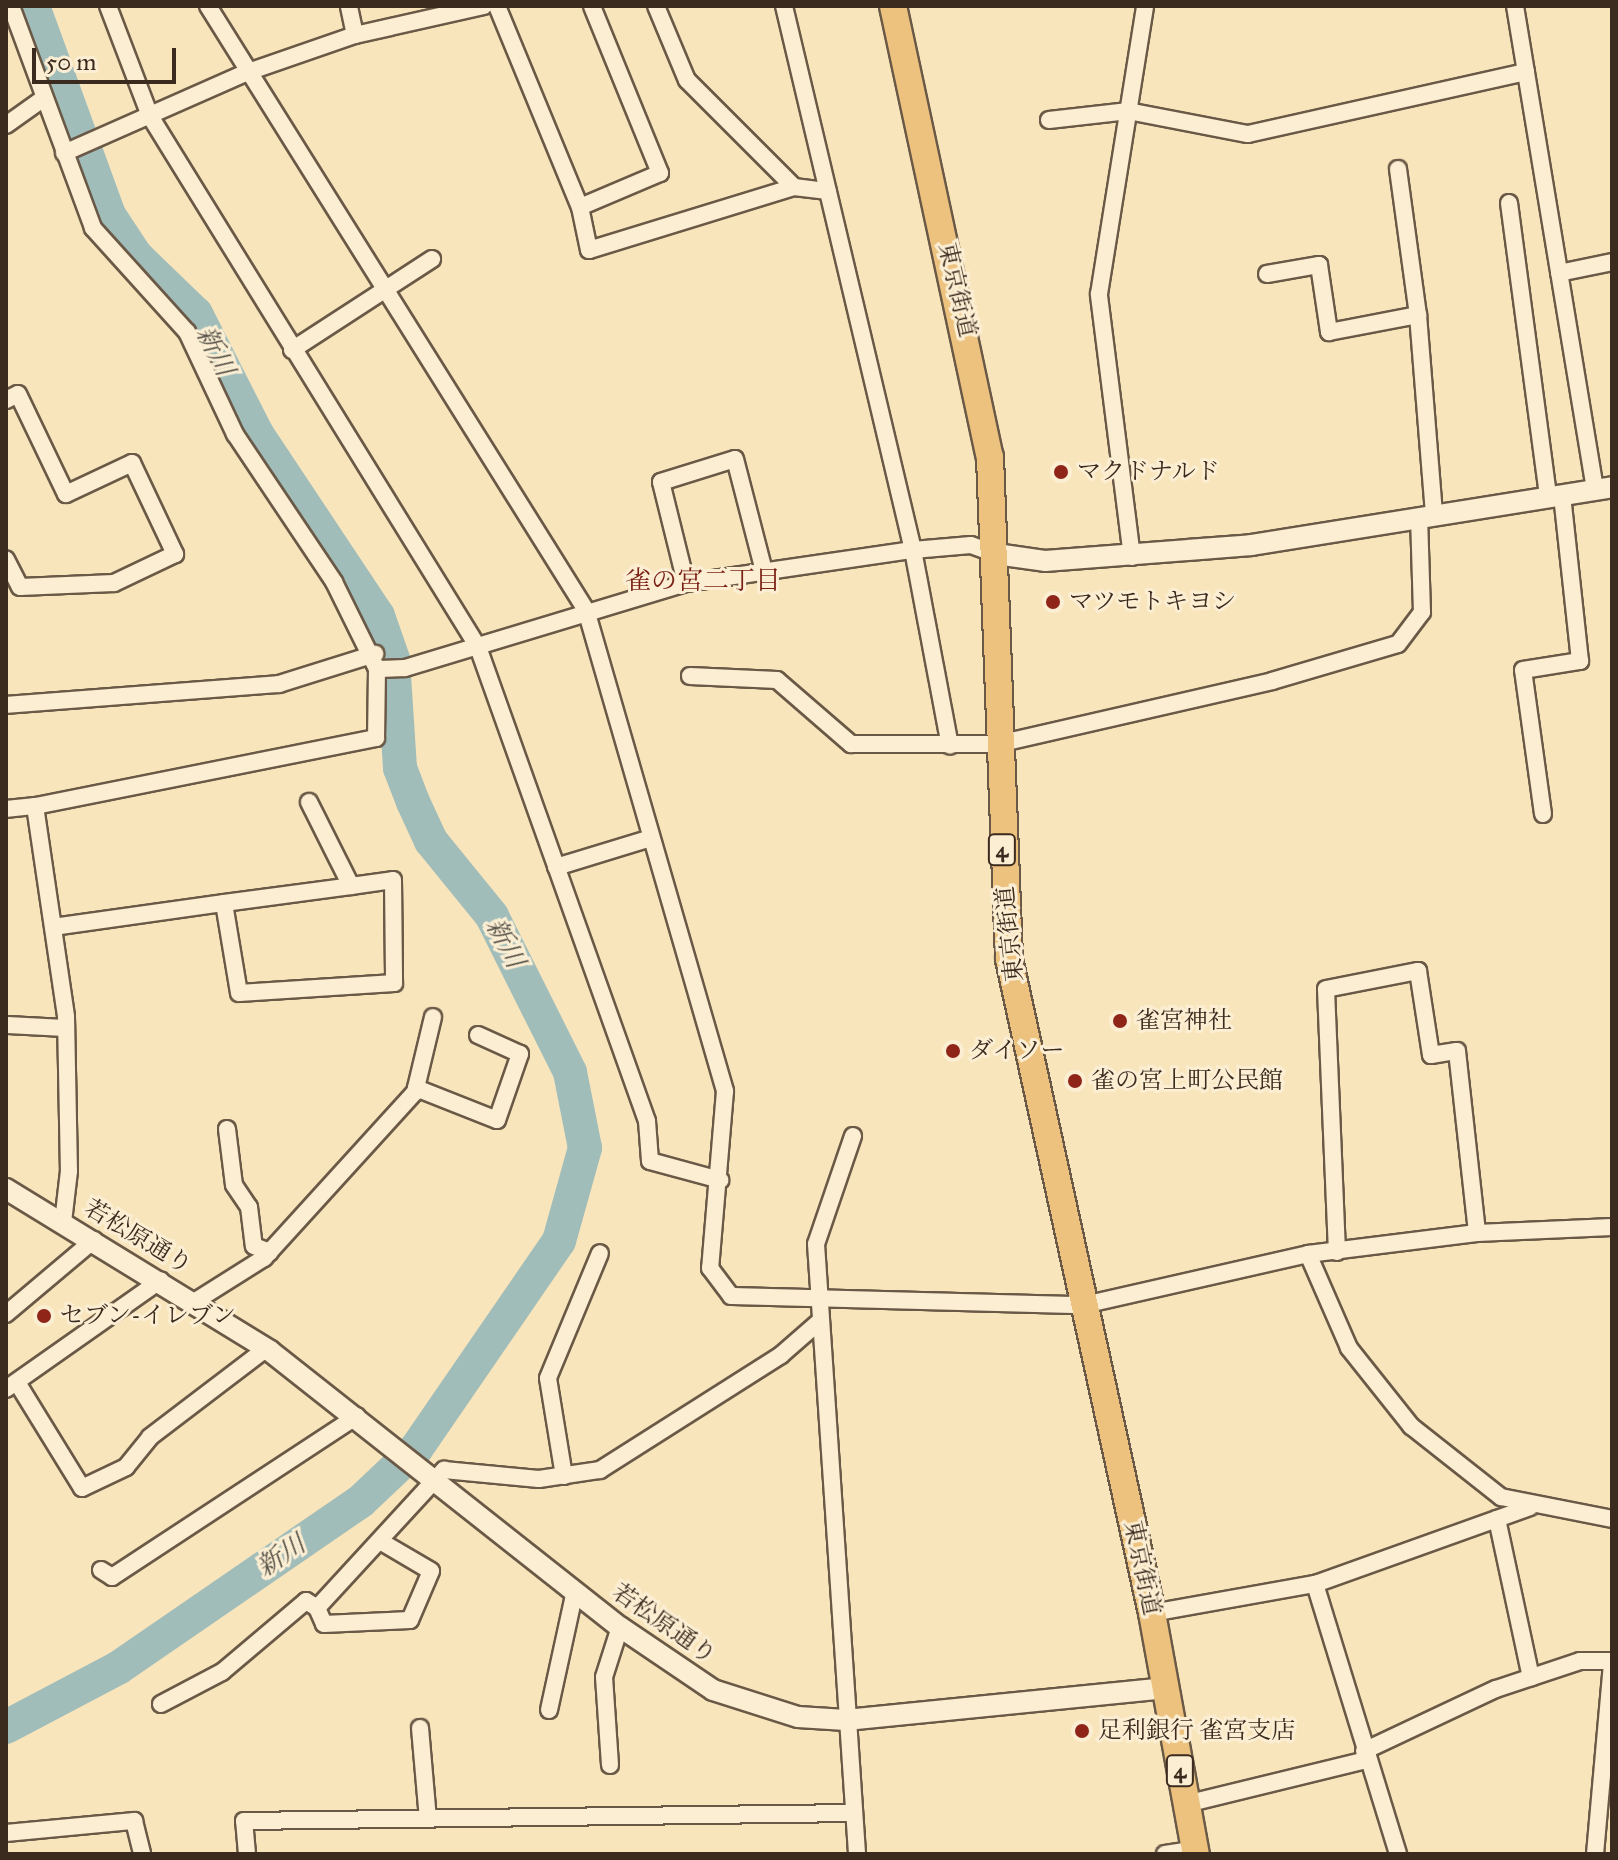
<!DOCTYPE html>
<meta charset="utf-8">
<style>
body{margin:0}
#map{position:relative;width:1618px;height:1860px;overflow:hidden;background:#f9e5bc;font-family:"IM FELL Great Primer","Noto Serif JP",serif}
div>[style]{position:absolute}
.river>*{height:34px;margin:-17px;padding:0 17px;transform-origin:17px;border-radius:17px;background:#a1bdba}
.roads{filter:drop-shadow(2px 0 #6a5946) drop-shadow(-2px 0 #6a5946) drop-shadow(0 2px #6a5946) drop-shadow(0 -2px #6a5946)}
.minor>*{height:16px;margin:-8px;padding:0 8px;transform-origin:8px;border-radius:8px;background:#fbeed3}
.tertiary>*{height:20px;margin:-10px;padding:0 10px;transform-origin:10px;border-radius:10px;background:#fbeed3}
.trunk>*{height:26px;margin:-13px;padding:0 13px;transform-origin:13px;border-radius:13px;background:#ecc27e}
.dots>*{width:22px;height:22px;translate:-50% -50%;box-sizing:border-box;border:4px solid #fbeed3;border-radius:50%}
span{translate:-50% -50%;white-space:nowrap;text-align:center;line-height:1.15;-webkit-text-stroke:6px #fbeed3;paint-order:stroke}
.shield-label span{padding:2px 6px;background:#fbeed3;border:2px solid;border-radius:6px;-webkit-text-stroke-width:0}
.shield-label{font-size:22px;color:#3b2a1e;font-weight:700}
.street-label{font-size:24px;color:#3b2a1e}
.poi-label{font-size:24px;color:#3b2a1e}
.left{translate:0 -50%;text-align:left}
.water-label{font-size:26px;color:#544f45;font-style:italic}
.neighbourhood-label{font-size:26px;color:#7a1f14}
.frame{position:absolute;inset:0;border:8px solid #3b2a1e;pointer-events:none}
.scale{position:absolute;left:32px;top:48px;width:144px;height:36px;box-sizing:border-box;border:4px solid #3b2a1e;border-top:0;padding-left:10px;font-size:24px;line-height:28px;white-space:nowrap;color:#3b2a1e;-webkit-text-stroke:6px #fbeed3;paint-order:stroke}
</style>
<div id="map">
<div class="river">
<div style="left:6px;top:1727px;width:127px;rotate:-27.8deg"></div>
<div style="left:118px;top:1668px;width:295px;rotate:-34.5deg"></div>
<div style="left:361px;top:1501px;width:76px;rotate:-43.4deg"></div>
<div style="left:416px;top:1449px;width:252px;rotate:-55.5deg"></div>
<div style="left:559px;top:1241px;width:97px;rotate:-74.4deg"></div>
<div style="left:585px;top:1148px;width:77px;rotate:-101.2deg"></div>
<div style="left:570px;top:1072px;width:174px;rotate:-116.6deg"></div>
<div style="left:492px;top:916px;width:97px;rotate:-129.1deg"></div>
<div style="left:431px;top:841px;width:43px;rotate:-114.8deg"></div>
<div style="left:413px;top:802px;width:36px;rotate:-111deg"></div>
<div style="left:400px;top:768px;width:109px;rotate:-93.7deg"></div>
<div style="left:393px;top:659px;width:46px;rotate:-109.2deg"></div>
<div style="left:378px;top:616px;width:219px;rotate:-123.6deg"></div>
<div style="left:257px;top:434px;width:135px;rotate:-116.9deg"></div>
<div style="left:196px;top:314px;width:83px;rotate:-136deg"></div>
<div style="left:136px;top:256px;width:49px;rotate:-123.4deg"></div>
<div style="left:109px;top:215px;width:222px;rotate:-110deg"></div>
</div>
<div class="roads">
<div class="minor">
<div style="left:11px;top:6px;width:237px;rotate:69.7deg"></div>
<div style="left:93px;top:228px;width:140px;rotate:47.9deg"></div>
<div style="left:187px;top:332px;width:113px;rotate:64.8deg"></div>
<div style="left:235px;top:434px;width:178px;rotate:56.2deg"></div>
<div style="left:334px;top:582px;width:97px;rotate:63.7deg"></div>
<div style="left:377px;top:669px;width:69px;rotate:90.8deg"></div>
<div style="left:376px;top:738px;width:348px;rotate:168.7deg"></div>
<div style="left:35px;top:806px;width:213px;rotate:81.6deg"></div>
<div style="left:66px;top:1017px;width:154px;rotate:88.9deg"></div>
<div style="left:69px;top:1171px;width:51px;rotate:96.7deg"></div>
<div style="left:108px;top:6px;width:118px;rotate:69.1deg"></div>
<div style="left:150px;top:116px;width:624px;rotate:58.3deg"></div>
<div style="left:478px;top:647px;width:503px;rotate:70.38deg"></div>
<div style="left:647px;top:1121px;width:40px;rotate:85.7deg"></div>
<div style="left:650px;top:1161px;width:73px;rotate:15.2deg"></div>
<div style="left:208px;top:6px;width:713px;rotate:57.96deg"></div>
<div style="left:586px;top:610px;width:501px;rotate:73.88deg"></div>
<div style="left:725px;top:1091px;width:178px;rotate:94.8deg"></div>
<div style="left:710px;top:1268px;width:35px;rotate:53deg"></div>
<div style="left:731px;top:1296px;width:353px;rotate:1.5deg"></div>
<div style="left:1084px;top:1305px;width:230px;rotate:-12.8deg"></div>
<div style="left:1308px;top:1254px;width:170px;rotate:-7.1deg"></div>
<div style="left:1477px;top:1233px;width:135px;rotate:-2.5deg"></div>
<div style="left:497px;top:6px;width:217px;rotate:67.6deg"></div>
<div style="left:580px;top:207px;width:44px;rotate:78.2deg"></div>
<div style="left:589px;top:250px;width:214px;rotate:-17.1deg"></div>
<div style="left:656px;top:6px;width:80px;rotate:67.3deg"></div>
<div style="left:687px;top:80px;width:151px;rotate:45deg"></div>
<div style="left:794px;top:187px;width:34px;rotate:7deg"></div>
<div style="left:784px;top:6px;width:559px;rotate:76.66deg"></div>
<div style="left:913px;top:550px;width:199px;rotate:79.3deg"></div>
<div style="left:1515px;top:6px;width:490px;rotate:80.6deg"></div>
<div style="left:355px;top:35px;width:132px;rotate:-12.7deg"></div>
<div style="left:1049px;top:120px;width:80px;rotate:-6.5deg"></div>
<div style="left:1128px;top:111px;width:122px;rotate:10.9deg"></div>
<div style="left:1248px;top:134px;width:285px;rotate:-12.6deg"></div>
<div style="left:6px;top:125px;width:47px;rotate:-35.4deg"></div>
<div style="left:64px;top:153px;width:201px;rotate:-23.8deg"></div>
<div style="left:248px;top:72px;width:113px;rotate:-19.1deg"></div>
<div style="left:355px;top:35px;width:30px;rotate:-102deg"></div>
<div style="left:1398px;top:169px;width:147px;rotate:82.2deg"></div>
<div style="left:1509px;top:203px;width:297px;rotate:82.4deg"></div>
<div style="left:580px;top:207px;width:87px;rotate:-23deg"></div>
<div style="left:660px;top:173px;width:180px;rotate:-112.2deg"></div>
<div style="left:1559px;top:273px;width:54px;rotate:-11.7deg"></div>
<div style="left:1267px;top:274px;width:53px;rotate:-9.8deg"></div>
<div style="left:1319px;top:265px;width:68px;rotate:81.5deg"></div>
<div style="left:1329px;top:332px;width:91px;rotate:-10.8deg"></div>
<div style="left:1418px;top:315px;width:200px;rotate:85.4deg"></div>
<div style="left:292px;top:350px;width:167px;rotate:-33deg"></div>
<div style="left:6px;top:400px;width:13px;rotate:-27deg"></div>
<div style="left:18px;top:394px;width:111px;rotate:64.4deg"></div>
<div style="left:66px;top:494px;width:73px;rotate:-25.2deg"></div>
<div style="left:132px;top:463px;width:101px;rotate:64.7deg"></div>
<div style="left:175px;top:554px;width:68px;rotate:154.6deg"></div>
<div style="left:114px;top:583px;width:94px;rotate:177.6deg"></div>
<div style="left:20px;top:587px;width:31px;rotate:-117deg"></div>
<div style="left:1132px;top:557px;width:265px;rotate:-97.2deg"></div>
<div style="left:1099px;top:294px;width:292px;rotate:-80.9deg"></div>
<div style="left:686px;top:583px;width:104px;rotate:-103.9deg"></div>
<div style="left:661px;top:482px;width:77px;rotate:-17.3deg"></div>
<div style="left:735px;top:459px;width:116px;rotate:75.5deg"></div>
<div style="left:377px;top:669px;width:28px;rotate:-2deg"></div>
<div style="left:405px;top:668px;width:294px;rotate:-16.8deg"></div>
<div style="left:686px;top:583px;width:229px;rotate:-8.3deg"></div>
<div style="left:913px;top:550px;width:58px;rotate:-4.9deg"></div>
<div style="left:971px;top:545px;width:27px;rotate:20deg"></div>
<div style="left:690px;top:676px;width:87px;rotate:2.6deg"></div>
<div style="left:777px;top:680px;width:98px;rotate:40.9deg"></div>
<div style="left:851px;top:744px;width:147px"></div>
<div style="left:998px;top:744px;width:281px;rotate:-12.9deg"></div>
<div style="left:1272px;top:681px;width:131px;rotate:-16.4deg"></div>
<div style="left:1398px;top:644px;width:40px;rotate:-53deg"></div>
<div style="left:1422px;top:612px;width:95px;rotate:-91.8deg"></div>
<div style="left:6px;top:705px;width:274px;rotate:-4.4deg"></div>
<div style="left:279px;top:684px;width:101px;rotate:-17.4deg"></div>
<div style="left:309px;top:802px;width:94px;rotate:63.4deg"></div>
<div style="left:6px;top:809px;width:29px;rotate:-6deg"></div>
<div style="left:1543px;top:814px;width:145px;rotate:-97.9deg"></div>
<div style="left:1523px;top:670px;width:58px;rotate:-9deg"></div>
<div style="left:1580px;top:661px;width:168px;rotate:-96.2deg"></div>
<div style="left:556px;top:867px;width:99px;rotate:-17deg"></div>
<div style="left:53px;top:927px;width:173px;rotate:-8deg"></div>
<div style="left:224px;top:903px;width:128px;rotate:-7.6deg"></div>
<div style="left:351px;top:886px;width:42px;rotate:-8.1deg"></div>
<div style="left:393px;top:880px;width:103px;rotate:89.4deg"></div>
<div style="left:394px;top:983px;width:155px;rotate:176.3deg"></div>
<div style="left:239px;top:993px;width:91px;rotate:-99.5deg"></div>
<div style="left:6px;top:1025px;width:60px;rotate:2.9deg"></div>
<div style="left:416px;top:1088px;width:87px;rotate:21.6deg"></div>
<div style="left:497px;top:1120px;width:70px;rotate:-70.8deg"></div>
<div style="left:520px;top:1054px;width:46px;rotate:-155.7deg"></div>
<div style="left:227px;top:1129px;width:56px;rotate:82.9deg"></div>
<div style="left:234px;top:1185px;width:27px;rotate:56deg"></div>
<div style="left:249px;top:1207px;width:39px;rotate:83deg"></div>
<div style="left:254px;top:1246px;width:17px;rotate:21deg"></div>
<div style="left:853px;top:1136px;width:114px;rotate:108.9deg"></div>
<div style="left:816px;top:1244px;width:611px;rotate:86.15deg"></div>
<div style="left:1337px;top:1252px;width:263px;rotate:-92.4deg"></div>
<div style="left:1326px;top:989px;width:94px;rotate:-11.1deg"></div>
<div style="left:1418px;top:971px;width:85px;rotate:81.2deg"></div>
<div style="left:1431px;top:1055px;width:26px;rotate:-9deg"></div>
<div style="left:1457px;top:1051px;width:183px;rotate:83.7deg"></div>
<div style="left:1308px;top:1254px;width:103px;rotate:66.4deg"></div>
<div style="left:1349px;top:1348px;width:100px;rotate:51.5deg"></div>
<div style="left:1411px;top:1426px;width:115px;rotate:38.3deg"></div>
<div style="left:1501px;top:1497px;width:113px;rotate:11.2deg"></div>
<div style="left:194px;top:1302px;width:83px;rotate:-32.2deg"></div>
<div style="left:264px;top:1258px;width:224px;rotate:-47.7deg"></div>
<div style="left:415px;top:1092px;width:77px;rotate:-76.5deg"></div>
<div style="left:6px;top:1314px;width:115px;rotate:-40.1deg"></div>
<div style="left:18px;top:1384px;width:122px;rotate:58.4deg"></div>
<div style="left:82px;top:1488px;width:49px;rotate:-25.5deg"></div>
<div style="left:126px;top:1467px;width:38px;rotate:-51deg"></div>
<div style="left:150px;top:1437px;width:147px;rotate:-37.3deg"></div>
<div style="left:6px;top:1389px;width:189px;rotate:-35.1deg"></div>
<div style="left:564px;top:1476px;width:99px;rotate:-99.3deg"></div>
<div style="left:548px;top:1378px;width:135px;rotate:-67.4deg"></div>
<div style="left:1497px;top:1519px;width:162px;rotate:77.9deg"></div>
<div style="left:101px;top:1570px;width:13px;rotate:32deg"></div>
<div style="left:112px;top:1577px;width:293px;rotate:-33.3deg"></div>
<div style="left:1315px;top:1584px;width:282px;rotate:72.9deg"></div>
<div style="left:317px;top:1608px;width:17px;rotate:66deg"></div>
<div style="left:324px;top:1624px;width:86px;rotate:-2.7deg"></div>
<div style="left:410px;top:1620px;width:53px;rotate:-66.8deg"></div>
<div style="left:431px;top:1571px;width:59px;rotate:-149.5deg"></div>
<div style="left:1152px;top:1613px;width:166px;rotate:-10.1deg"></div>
<div style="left:1315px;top:1584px;width:228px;rotate:-19.7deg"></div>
<div style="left:161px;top:1704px;width:69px;rotate:-27.7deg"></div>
<div style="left:222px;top:1672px;width:110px;rotate:-40.2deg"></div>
<div style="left:306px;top:1601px;width:13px;rotate:32deg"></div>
<div style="left:317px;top:1608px;width:188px;rotate:-47.4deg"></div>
<div style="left:444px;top:1470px;width:95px;rotate:5.4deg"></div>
<div style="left:539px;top:1479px;width:62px;rotate:-8.4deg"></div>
<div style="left:600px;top:1470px;width:214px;rotate:-32.4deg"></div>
<div style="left:781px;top:1355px;width:52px;rotate:-41.1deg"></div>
<div style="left:549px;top:1710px;width:122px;rotate:-77.7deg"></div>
<div style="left:420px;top:1728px;width:91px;rotate:85deg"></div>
<div style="left:1364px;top:1751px;width:146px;rotate:-25.2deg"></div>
<div style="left:1496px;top:1689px;width:89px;rotate:-18.4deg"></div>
<div style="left:1580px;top:1661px;width:32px"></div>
<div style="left:610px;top:1765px;width:88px;rotate:-93.9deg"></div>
<div style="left:604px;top:1677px;width:52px;rotate:-72.3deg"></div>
<div style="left:1186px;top:1804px;width:186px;rotate:-13.7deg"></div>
<div style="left:6px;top:1833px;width:129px;rotate:-5.4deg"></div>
<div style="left:134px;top:1821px;width:34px;rotate:76deg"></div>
<div style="left:247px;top:1854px;width:33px;rotate:-95deg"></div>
<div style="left:244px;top:1821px;width:610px;rotate:-0.75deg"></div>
<div style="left:1165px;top:1854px;width:30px;rotate:-9deg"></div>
<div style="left:1595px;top:1854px;width:191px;rotate:-84.9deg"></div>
</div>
<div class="tertiary">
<div style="left:996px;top:554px;width:49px;rotate:8.1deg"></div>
<div style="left:1045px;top:561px;width:207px;rotate:-4.4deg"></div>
<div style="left:1251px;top:545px;width:366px;rotate:-9.1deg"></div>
<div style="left:6px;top:1189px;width:310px;rotate:31.5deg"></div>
<div style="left:270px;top:1351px;width:446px;rotate:38.3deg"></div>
<div style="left:620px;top:1627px;width:112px;rotate:34.1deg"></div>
<div style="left:713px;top:1690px;width:89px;rotate:17.6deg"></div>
<div style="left:798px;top:1717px;width:48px;rotate:3.6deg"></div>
<div style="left:846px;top:1720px;width:322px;rotate:-5.7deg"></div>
</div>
<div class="trunk">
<div style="left:893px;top:6px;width:461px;rotate:77.9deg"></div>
<div style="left:990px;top:457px;width:502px;rotate:87.83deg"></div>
<div style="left:1009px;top:959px;width:669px;rotate:77.67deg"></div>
<div style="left:1152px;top:1613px;width:245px;rotate:79.7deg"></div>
</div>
</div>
<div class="dots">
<div style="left:1061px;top:472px;background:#8f2418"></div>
<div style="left:1053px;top:602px;background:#8f2418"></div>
<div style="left:1120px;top:1021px;background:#8f2418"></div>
<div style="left:953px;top:1051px;background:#8f2418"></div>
<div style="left:1075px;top:1081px;background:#8f2418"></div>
<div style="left:44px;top:1316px;background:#8f2418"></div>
<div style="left:1082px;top:1731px;background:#8f2418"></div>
</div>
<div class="shield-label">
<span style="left:1002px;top:850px">4</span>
<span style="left:1180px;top:1771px">4</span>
</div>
<div class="street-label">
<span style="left:957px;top:290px;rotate:77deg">東京街道</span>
<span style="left:1010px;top:934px;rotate:-96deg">東京街道</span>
<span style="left:138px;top:1237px;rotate:31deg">若松原通り</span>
<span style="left:1142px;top:1568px;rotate:78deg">東京街道</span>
<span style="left:664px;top:1624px;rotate:35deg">若松原通り</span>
</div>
<div class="poi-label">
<span class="left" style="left:1077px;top:472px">マクドナルド</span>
<span class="left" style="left:1069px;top:602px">マツモトキヨシ</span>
<span class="left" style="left:1136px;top:1021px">雀宮神社</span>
<span class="left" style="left:969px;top:1051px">ダイソー</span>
<span class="left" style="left:1091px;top:1081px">雀の宮上町公民館</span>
<span class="left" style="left:60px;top:1316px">セブン-イレブン</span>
<span class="left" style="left:1098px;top:1731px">足利銀行 雀宮支店</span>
</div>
<div class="water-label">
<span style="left:215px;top:351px;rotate:63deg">新川</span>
<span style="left:505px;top:943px;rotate:62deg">新川</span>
<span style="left:281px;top:1556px;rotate:-34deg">新川</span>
</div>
<div class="neighbourhood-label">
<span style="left:703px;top:581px">雀の宮二丁目</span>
</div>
<div class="frame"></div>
<div class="scale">50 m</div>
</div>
